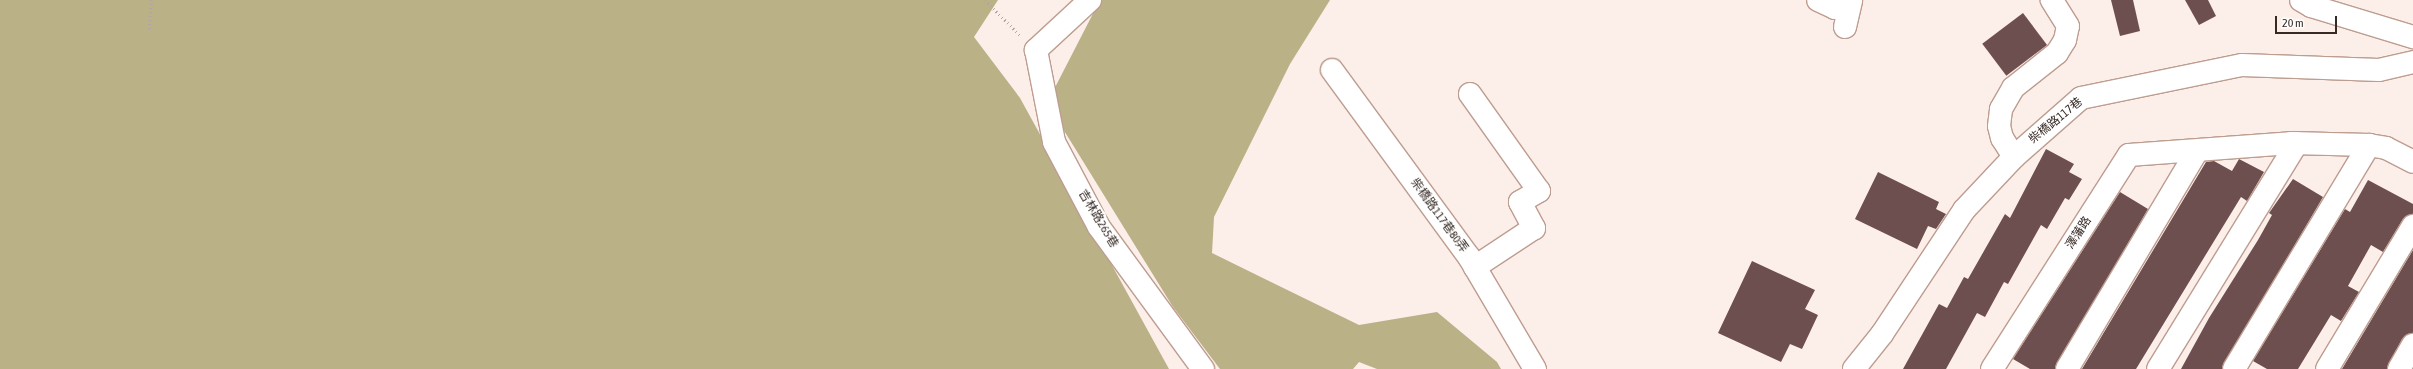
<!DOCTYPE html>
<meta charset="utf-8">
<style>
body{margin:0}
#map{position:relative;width:2413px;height:369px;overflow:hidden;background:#fceee8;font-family:"Asap Condensed","Noto Sans TC",sans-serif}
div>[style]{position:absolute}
.forest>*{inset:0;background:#bab187}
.building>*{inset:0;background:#6e4f50;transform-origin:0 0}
.path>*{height:2.5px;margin-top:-1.25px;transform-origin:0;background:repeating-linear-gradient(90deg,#b2a59f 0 1px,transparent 0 4px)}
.roads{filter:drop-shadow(1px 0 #bd9d90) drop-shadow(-1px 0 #bd9d90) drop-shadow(0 1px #bd9d90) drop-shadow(0 -1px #bd9d90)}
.minor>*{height:22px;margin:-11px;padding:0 11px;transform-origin:11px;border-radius:11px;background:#fff}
span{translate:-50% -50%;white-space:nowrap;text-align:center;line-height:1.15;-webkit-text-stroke:4px #fff;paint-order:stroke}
.street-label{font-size:12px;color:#362a25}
.scale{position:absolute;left:2275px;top:16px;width:62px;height:18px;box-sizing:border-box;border:2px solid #362a25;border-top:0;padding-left:5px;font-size:12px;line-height:14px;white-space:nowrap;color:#362a25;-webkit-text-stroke:3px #fff;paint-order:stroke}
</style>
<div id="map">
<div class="forest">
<div style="clip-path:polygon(0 0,998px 0,974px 37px,1020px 98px,1169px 369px,0 369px)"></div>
<div style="clip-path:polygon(1100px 0,1330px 0,1290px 64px,1214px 217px,1212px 253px,1359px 325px,1437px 312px,1497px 362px,1501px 369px,1377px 369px,1359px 362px,1353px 369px,1220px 369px,1173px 307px,1047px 103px)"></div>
</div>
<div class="building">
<div style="clip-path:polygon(2111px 0,2133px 0,2140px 31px,2120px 36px)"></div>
<div style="clip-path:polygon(2185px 0,2208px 0,2216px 16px,2199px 25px)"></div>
<div style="left:2023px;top:13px;width:40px;height:51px;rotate:53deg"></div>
<div style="clip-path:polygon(2046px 149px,2074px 164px,2069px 172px,2082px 179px,2069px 200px,2065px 198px,2047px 229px,2041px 225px,2008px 284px,2004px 282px,1985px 317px,1977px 313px,1946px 369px,1903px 369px,1939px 304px,1947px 308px,1964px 277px,1968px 279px,2005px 214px,2010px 218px)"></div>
<div style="clip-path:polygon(2239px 159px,2264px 172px,2247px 201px,2241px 197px,2136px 369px,2082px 369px,2206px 162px,2214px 161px,2232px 171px)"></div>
<div style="clip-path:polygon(1878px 172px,1939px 202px,1936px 209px,1946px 214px,1936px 229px,1928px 226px,1917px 249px,1855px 219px)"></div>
<div style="clip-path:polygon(2293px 179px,2323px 197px,2222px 369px,2181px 369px,2209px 318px,2258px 240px,2272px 215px,2269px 213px)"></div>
<div style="clip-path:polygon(2368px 180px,2413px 204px,2413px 214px,2403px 219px,2383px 252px,2371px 245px,2348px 286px,2359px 292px,2341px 321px,2331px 315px,2298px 369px,2267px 369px,2253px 361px,2345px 209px,2350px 212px)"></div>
<div style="clip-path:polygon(2120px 192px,2148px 209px,2055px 369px,2030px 369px,2013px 359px)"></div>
<div style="clip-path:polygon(2413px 250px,2413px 333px,2402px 339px,2387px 369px,2342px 369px)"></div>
<div style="clip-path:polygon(1752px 261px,1815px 290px,1805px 309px,1818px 315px,1802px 349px,1790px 344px,1781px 362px,1718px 333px)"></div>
</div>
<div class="path">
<div style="left:985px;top:0;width:51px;rotate:45deg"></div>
<div style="left:149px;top:29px;width:29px;rotate:-86deg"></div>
</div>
<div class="roads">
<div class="minor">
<div style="left:1090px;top:0;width:74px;rotate:137.2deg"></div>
<div style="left:1036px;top:50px;width:94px;rotate:78.9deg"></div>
<div style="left:1054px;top:142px;width:96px;rotate:62.1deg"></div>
<div style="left:1099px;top:227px;width:176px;rotate:53.8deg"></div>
<div style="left:1818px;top:0;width:19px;rotate:25deg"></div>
<div style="left:1835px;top:8px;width:13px"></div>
<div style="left:2301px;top:0;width:12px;rotate:31deg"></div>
<div style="left:2311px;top:6px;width:107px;rotate:16.9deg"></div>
<div style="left:1845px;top:27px;width:28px;rotate:-77deg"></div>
<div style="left:1332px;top:70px;width:232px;rotate:53.8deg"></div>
<div style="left:1469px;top:257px;width:130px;rotate:59.5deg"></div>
<div style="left:1470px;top:94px;width:119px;rotate:54.6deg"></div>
<div style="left:1539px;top:191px;width:22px;rotate:150deg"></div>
<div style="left:1520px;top:202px;width:30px;rotate:62deg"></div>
<div style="left:1534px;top:228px;width:71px;rotate:146.5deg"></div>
<div style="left:2014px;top:157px;width:22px;rotate:-122deg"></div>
<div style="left:2002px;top:138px;width:12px;rotate:-104deg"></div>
<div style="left:1999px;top:126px;width:17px;rotate:-83deg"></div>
<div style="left:2001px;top:109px;width:24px;rotate:-60deg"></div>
<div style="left:2013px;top:88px;width:56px;rotate:-38.5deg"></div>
<div style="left:2057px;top:53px;width:15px;rotate:-58deg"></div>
<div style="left:2065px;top:40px;width:14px;rotate:-78deg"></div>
<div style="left:2068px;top:26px;width:31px;rotate:-122deg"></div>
<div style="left:1854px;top:369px;width:45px;rotate:-51.3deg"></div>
<div style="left:1882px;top:334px;width:149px;rotate:-56.5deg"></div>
<div style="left:1964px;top:210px;width:73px;rotate:-46.7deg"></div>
<div style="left:2014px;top:157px;width:89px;rotate:-41.4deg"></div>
<div style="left:2081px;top:98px;width:164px;rotate:-11.6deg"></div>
<div style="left:2242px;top:65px;width:137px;rotate:2.1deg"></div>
<div style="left:2379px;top:70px;width:35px;rotate:-13deg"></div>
<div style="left:1992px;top:369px;width:254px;rotate:-57.4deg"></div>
<div style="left:2129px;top:155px;width:162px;rotate:-4.2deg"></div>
<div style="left:2291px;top:143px;width:78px;rotate:1.5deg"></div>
<div style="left:2369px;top:145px;width:17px;rotate:10deg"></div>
<div style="left:2386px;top:148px;width:30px;rotate:27deg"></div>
<div style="left:2067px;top:369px;width:254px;rotate:-59.2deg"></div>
<div style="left:2158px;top:369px;width:265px;rotate:-58.4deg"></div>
<div style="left:2234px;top:369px;width:262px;rotate:-58.9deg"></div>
<div style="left:2327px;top:369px;width:167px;rotate:-59deg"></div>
<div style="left:2399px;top:369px;width:28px;rotate:-60deg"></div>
</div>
</div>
<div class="street-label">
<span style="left:2056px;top:121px;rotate:-39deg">柴橋路117巷</span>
<span style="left:1439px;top:216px;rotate:54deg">柴橋路117巷80弄</span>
<span style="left:1098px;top:219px;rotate:59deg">吉林路265巷</span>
<span style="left:2079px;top:233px;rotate:-57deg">澤藩路</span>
</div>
<div class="scale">20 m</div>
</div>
